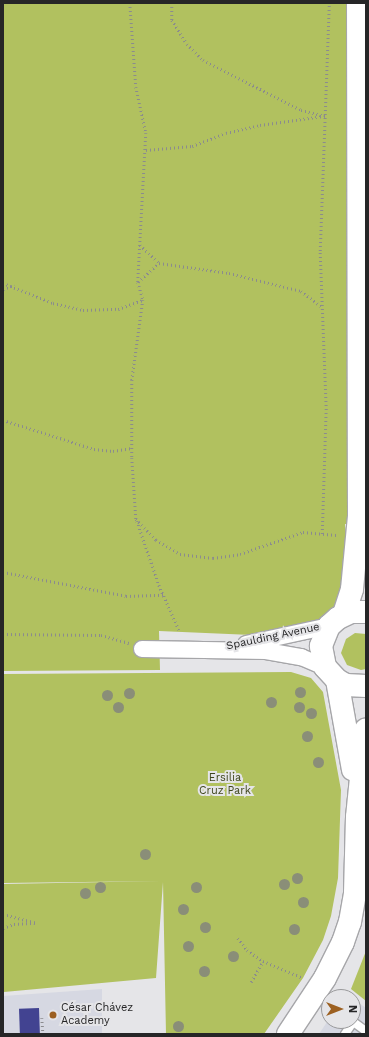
<!DOCTYPE html>
<meta charset="utf-8">
<style>
body{margin:0}
#map{position:relative;width:369px;height:1037px;overflow:hidden;background:#e5e5e8;font-family:"Work Sans",sans-serif}
div>[style]{position:absolute}
.built>*{inset:0;background:#d6d8e2}
.green>*{inset:0;background:#b1c15f}
.building>*{inset:0;background:#424391;transform-origin:0 0}
.path>*{height:2.5px;margin-top:-1.25px;transform-origin:0;background:repeating-linear-gradient(90deg,#8b8b8e 0 1px,transparent 0 4px)}
.roads{filter:drop-shadow(1px 0 #a6a6a9) drop-shadow(-1px 0 #a6a6a9) drop-shadow(0 1px #a6a6a9) drop-shadow(0 -1px #a6a6a9)}
.lane>*{height:8px;margin:-4px;padding:0 4px;transform-origin:4px;border-radius:4px;background:#fff}
.street>*{height:16px;margin:-8px;padding:0 8px;transform-origin:8px;border-radius:8px;background:#fff}
.secondary>*{height:22px;margin:-11px;padding:0 11px;transform-origin:11px;border-radius:11px;background:#fff}
.trees>*{width:11px;height:11px;margin:-5.5px;border-radius:50%;background:#8a8e78}
.dots>*{width:11px;height:11px;translate:-50% -50%;box-sizing:border-box;border:2px solid #e5e5e8;border-radius:50%}
span{translate:-50% -50%;white-space:nowrap;text-align:center;line-height:1.15;-webkit-text-stroke:4px #e5e5e8;paint-order:stroke}
.street-label{font-size:11px;color:#262627}
.park-label{font-size:11px;color:#3f461d}
.poi-label{font-size:11px;color:#262627}
.left{translate:0 -50%;text-align:left}
.frame{position:absolute;inset:0;border:4px solid #262627;pointer-events:none}
.north{position:absolute;left:321px;top:989px;width:40px;height:40px;box-sizing:border-box;background:#e5e5e8;border:1px solid #99999b;border-radius:50%;rotate:90deg;font-size:11px;font-weight:700;line-height:16px;text-align:center;color:#262627}
.north::after{content:'';display:block;margin:auto;width:14px;height:18px;background:#9c6021;clip-path:polygon(50% 0,100% 100%,50% 72%,0 100%)}
</style>
<div id="map">
<div class="built">
<div style="clip-path:polygon(102px 989px,102px 1034px,3px 1034px,3px 996px)"></div>
<div style="clip-path:polygon(353px 999px,366px 1008px,366px 1034px,319px 1034px,329px 1019px,353px 1021px)"></div>
</div>
<div class="green">
<div style="clip-path:polygon(3px 3px,366px 3px,366px 524px,345px 524px,348px 564px,340px 606px,325px 620px,252px 635px,159px 631px,160px 670px,3px 671px)"></div>
<div style="clip-path:polygon(355px 633px,366px 634px,366px 669px,361px 670px,347px 665px,341px 653px,346px 639px)"></div>
<div style="clip-path:polygon(291px 672px,311px 678px,323px 692px,341px 790px,338px 878px,331px 916px,323px 940px,303px 978px,264px 1034px,166px 1034px,163px 882px,156px 978px,4px 992px,3px 1005px,3px 884px,163px 881px,3px 883px,3px 674px)"></div>
<div style="clip-path:polygon(366px 951px,366px 1001px,351px 989px)"></div>
</div>
<div class="building">
<div style="left:39px;top:1008px;width:26px;height:20px;rotate:88deg"></div>
</div>
<div class="path">
<div style="left:130px;top:3px;width:84px;rotate:85.9deg"></div>
<div style="left:136px;top:87px;width:47px;rotate:77.7deg"></div>
<div style="left:146px;top:133px;width:149px;rotate:93.1deg"></div>
<div style="left:138px;top:282px;width:19px;rotate:74deg"></div>
<div style="left:143px;top:300px;width:81px;rotate:97.8deg"></div>
<div style="left:132px;top:380px;width:78px;rotate:90deg"></div>
<div style="left:132px;top:458px;width:61px;rotate:86.2deg"></div>
<div style="left:136px;top:519px;width:29px;rotate:46deg"></div>
<div style="left:156px;top:540px;width:28px;rotate:30deg"></div>
<div style="left:180px;top:554px;width:33px;rotate:7deg"></div>
<div style="left:213px;top:558px;width:27px;rotate:-8deg"></div>
<div style="left:240px;top:554px;width:67px;rotate:-19.2deg"></div>
<div style="left:303px;top:532px;width:36px;rotate:5deg"></div>
<div style="left:172px;top:3px;width:17px;rotate:90deg"></div>
<div style="left:172px;top:20px;width:28px;rotate:58deg"></div>
<div style="left:187px;top:44px;width:23px;rotate:45deg"></div>
<div style="left:203px;top:60px;width:110px;rotate:27deg"></div>
<div style="left:301px;top:110px;width:25px;rotate:14deg"></div>
<div style="left:146px;top:150px;width:46px;rotate:-5deg"></div>
<div style="left:192px;top:146px;width:36px;rotate:-21deg"></div>
<div style="left:226px;top:133px;width:35px;rotate:-13deg"></div>
<div style="left:260px;top:125px;width:64px;rotate:-8.1deg"></div>
<div style="left:140px;top:245px;width:26px;rotate:43deg"></div>
<div style="left:159px;top:263px;width:71px;rotate:8.1deg"></div>
<div style="left:229px;top:273px;width:74px;rotate:14deg"></div>
<div style="left:301px;top:291px;width:25px;rotate:37deg"></div>
<div style="left:138px;top:282px;width:28px;rotate:-42deg"></div>
<div style="left:3px;top:283px;width:54px;rotate:21.8deg"></div>
<div style="left:53px;top:303px;width:31px;rotate:13deg"></div>
<div style="left:83px;top:310px;width:35px;rotate:-2deg"></div>
<div style="left:118px;top:309px;width:27px;rotate:-20deg"></div>
<div style="left:3px;top:289px;width:12px;rotate:-20deg"></div>
<div style="left:3px;top:420px;width:96px;rotate:17.7deg"></div>
<div style="left:94px;top:449px;width:19px;rotate:6deg"></div>
<div style="left:113px;top:451px;width:19px;rotate:-9deg"></div>
<div style="left:137px;top:521px;width:68px;rotate:71deg"></div>
<div style="left:159px;top:585px;width:49px;rotate:66deg"></div>
<div style="left:322px;top:534px;width:124px;rotate:-88.2deg"></div>
<div style="left:326px;top:410px;width:159px;rotate:-92.2deg"></div>
<div style="left:320px;top:251px;width:248px;rotate:-87.9deg"></div>
<div style="left:3px;top:572px;width:125px;rotate:11deg"></div>
<div style="left:126px;top:596px;width:37px;rotate:-2deg"></div>
<div style="left:3px;top:634px;width:98px;rotate:0.6deg"></div>
<div style="left:101px;top:635px;width:29px;rotate:16deg"></div>
<div style="left:3px;top:914px;width:35px;rotate:15deg"></div>
<div style="left:3px;top:928px;width:12px;rotate:-20deg"></div>
<div style="left:14px;top:924px;width:22px;rotate:-3deg"></div>
<div style="left:238px;top:938px;width:15px;rotate:53deg"></div>
<div style="left:247px;top:950px;width:19px;rotate:35deg"></div>
<div style="left:263px;top:961px;width:43px;rotate:23deg"></div>
<div style="left:251px;top:982px;width:24px;rotate:-60deg"></div>
<div style="left:42px;top:1018px;width:16px;rotate:86deg"></div>
</div>
<div class="roads">
<div class="lane">
<div style="left:317px;top:993px;width:16px;rotate:40deg"></div>
<div style="left:352px;top:1021px;width:17px;rotate:36deg"></div>
<div style="left:345px;top:1034px;width:14px;rotate:-56deg"></div>
</div>
<div class="street">
<div style="left:246px;top:644px;width:85px;rotate:-12.2deg"></div>
<div style="left:142px;top:649px;width:124px;rotate:0.9deg"></div>
<div style="left:266px;top:651px;width:36px;rotate:10deg"></div>
<div style="left:301px;top:657px;width:26px;rotate:23deg"></div>
</div>
<div class="secondary">
<div style="left:366px;top:612px;width:15px;rotate:180deg"></div>
<div style="left:351px;top:612px;width:14px;rotate:155deg"></div>
<div style="left:338px;top:618px;width:12px;rotate:138deg"></div>
<div style="left:329px;top:626px;width:22px;rotate:112deg"></div>
<div style="left:321px;top:646px;width:21px;rotate:79deg"></div>
<div style="left:325px;top:667px;width:18px;rotate:47deg"></div>
<div style="left:337px;top:680px;width:10px;rotate:29deg"></div>
<div style="left:346px;top:685px;width:20px;rotate:3deg"></div>
<div style="left:344px;top:614px;width:26px;rotate:-72deg"></div>
<div style="left:352px;top:589px;width:73px;rotate:-84.5deg"></div>
<div style="left:359px;top:516px;width:513px;rotate:-90.11deg"></div>
<div style="left:337px;top:680px;width:91px;rotate:79.9deg"></div>
<div style="left:288px;top:1034px;width:67px;rotate:-56.5deg"></div>
<div style="left:325px;top:978px;width:40px;rotate:-63.4deg"></div>
<div style="left:343px;top:942px;width:21px;rotate:-71deg"></div>
<div style="left:350px;top:922px;width:29px;rotate:-80deg"></div>
<div style="left:355px;top:893px;width:76px;rotate:-88.5deg"></div>
<div style="left:357px;top:817px;width:88px;rotate:-84.2deg"></div>
</div>
</div>
<div class="trees">
<div style="left:300px;top:692px"></div>
<div style="left:129px;top:693px"></div>
<div style="left:107px;top:695px"></div>
<div style="left:271px;top:702px"></div>
<div style="left:118px;top:707px"></div>
<div style="left:299px;top:707px"></div>
<div style="left:311px;top:713px"></div>
<div style="left:307px;top:736px"></div>
<div style="left:318px;top:762px"></div>
<div style="left:145px;top:854px"></div>
<div style="left:297px;top:878px"></div>
<div style="left:284px;top:884px"></div>
<div style="left:100px;top:887px"></div>
<div style="left:196px;top:887px"></div>
<div style="left:85px;top:893px"></div>
<div style="left:303px;top:902px"></div>
<div style="left:183px;top:909px"></div>
<div style="left:205px;top:927px"></div>
<div style="left:294px;top:929px"></div>
<div style="left:188px;top:946px"></div>
<div style="left:233px;top:956px"></div>
<div style="left:204px;top:971px"></div>
<div style="left:178px;top:1026px"></div>
</div>
<div class="dots">
<div style="left:53px;top:1015px;background:#9c6021"></div>
</div>
<div class="street-label">
<span style="left:273px;top:637px;rotate:-12deg">Spaulding Avenue</span>
</div>
<div class="park-label">
<span style="left:225px;top:785px">Ersilia<br>Cruz Park</span>
</div>
<div class="poi-label">
<span class="left" style="left:61px;top:1015px">César Chávez<br>Academy</span>
</div>
<div class="frame"></div>
<div class="north">N</div>
</div>
